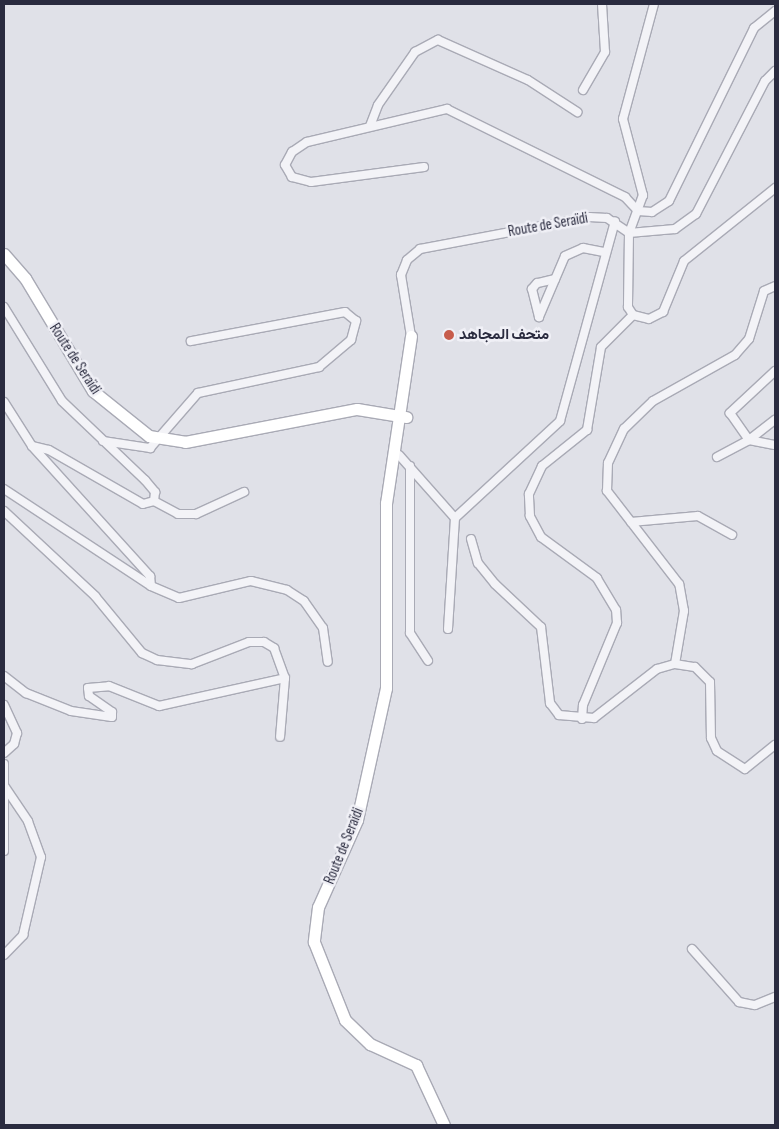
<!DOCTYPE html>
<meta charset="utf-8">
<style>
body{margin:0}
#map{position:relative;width:779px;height:1129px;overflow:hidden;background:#e0e1e8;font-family:"Sofia Sans Condensed",Vazirmatn,sans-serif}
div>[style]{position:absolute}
.roads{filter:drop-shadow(1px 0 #a9aab5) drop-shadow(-1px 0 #a9aab5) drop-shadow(0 1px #a9aab5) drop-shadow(0 -1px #a9aab5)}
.street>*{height:8px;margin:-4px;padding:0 4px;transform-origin:4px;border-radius:4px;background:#f3f3f7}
.secondary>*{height:11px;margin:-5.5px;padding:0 5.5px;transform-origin:5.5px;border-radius:5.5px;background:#fff}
.dots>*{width:14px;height:14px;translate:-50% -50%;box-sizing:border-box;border:2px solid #f0f0f6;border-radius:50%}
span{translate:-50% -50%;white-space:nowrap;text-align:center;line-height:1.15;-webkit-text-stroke:5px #f0f0f6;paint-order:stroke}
.street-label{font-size:15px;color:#2a2b3f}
.poi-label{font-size:15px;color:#2a2b3f;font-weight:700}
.left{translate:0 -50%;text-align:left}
.frame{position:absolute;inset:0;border:5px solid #2a2b3f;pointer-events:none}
</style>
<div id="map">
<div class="roads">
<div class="street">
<div style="left:654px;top:4px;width:119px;rotate:105.1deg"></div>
<div style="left:623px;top:119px;width:79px;rotate:75.3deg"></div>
<div style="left:643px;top:195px;width:40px;rotate:110.2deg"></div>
<div style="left:629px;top:233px;width:46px;rotate:-5deg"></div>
<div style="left:675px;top:229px;width:26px;rotate:-36deg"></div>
<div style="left:696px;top:214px;width:150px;rotate:-62.6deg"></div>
<div style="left:765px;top:81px;width:14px;rotate:-45deg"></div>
<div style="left:583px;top:90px;width:44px;rotate:-59.9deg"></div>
<div style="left:605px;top:52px;width:48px;rotate:-93.6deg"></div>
<div style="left:370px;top:126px;width:22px;rotate:-69deg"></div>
<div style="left:378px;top:105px;width:65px;rotate:-55.1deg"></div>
<div style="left:415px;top:52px;width:26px;rotate:-28deg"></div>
<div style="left:438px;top:40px;width:98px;rotate:24deg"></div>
<div style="left:528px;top:80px;width:59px;rotate:33.1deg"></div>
<div style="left:424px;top:167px;width:114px;rotate:172.4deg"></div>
<div style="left:311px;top:182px;width:20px;rotate:-165deg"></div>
<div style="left:292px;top:177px;width:14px;rotate:-120deg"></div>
<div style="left:285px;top:165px;width:15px;rotate:-62deg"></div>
<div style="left:292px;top:152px;width:18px;rotate:-34deg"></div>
<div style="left:307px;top:142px;width:144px;rotate:-13.3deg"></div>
<div style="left:447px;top:109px;width:199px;rotate:26.3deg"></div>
<div style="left:625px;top:197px;width:19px;rotate:47deg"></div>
<div style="left:638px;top:211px;width:14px;rotate:4deg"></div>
<div style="left:652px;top:212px;width:20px;rotate:-33deg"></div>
<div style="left:669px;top:201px;width:193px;rotate:-63.8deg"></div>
<div style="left:754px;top:28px;width:27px;rotate:-39deg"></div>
<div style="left:555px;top:279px;width:18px;rotate:167deg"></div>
<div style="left:537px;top:283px;width:8px;rotate:130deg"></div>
<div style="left:532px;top:289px;width:29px;rotate:76deg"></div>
<div style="left:539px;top:317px;width:66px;rotate:-66.9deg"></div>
<div style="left:565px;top:256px;width:20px;rotate:-24deg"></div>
<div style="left:583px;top:248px;width:21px;rotate:11deg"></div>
<div style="left:4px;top:307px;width:110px;rotate:58.3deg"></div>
<div style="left:62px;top:401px;width:115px;rotate:43.6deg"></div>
<div style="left:145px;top:480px;width:16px;rotate:50deg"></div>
<div style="left:155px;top:492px;width:9px;rotate:96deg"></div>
<div style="left:411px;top:336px;width:62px;rotate:-99.3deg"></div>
<div style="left:401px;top:275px;width:16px;rotate:-68deg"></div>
<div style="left:407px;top:260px;width:17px;rotate:-40deg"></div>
<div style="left:420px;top:249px;width:172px;rotate:-10.7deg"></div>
<div style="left:589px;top:217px;width:18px;rotate:3deg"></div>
<div style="left:607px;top:218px;width:27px;rotate:34deg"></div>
<div style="left:629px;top:233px;width:74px;rotate:90.8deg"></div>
<div style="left:628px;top:307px;width:9px;rotate:58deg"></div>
<div style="left:633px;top:315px;width:16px;rotate:14deg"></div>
<div style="left:649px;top:319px;width:16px;rotate:-27deg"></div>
<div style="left:663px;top:312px;width:55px;rotate:-67.6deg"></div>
<div style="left:684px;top:261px;width:117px;rotate:-38.7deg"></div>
<div style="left:775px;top:371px;width:62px;rotate:137deg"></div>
<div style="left:730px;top:413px;width:33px;rotate:55deg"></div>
<div style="left:749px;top:440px;width:33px;rotate:-38deg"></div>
<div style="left:4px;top:402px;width:52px;rotate:57.5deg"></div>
<div style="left:32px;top:446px;width:176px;rotate:47.8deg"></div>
<div style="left:150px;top:576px;width:10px;rotate:84deg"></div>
<div style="left:151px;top:586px;width:30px;rotate:23deg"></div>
<div style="left:179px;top:598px;width:74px;rotate:-13.3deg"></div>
<div style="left:251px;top:581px;width:37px;rotate:14deg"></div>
<div style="left:287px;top:590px;width:20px;rotate:33deg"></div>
<div style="left:304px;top:601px;width:33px;rotate:55deg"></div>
<div style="left:323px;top:628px;width:34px;rotate:82deg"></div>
<div style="left:103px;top:441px;width:48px;rotate:8.5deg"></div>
<div style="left:150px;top:448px;width:73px;rotate:-48.9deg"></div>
<div style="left:198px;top:393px;width:124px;rotate:-12.1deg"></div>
<div style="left:319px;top:367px;width:42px;rotate:-40.2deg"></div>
<div style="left:351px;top:340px;width:20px;rotate:-75deg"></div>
<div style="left:356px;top:321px;width:14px;rotate:-141deg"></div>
<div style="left:345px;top:312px;width:157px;rotate:169.3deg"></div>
<div style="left:32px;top:446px;width:17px;rotate:13deg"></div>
<div style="left:49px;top:450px;width:108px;rotate:29.9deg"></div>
<div style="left:143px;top:504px;width:11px;rotate:-15deg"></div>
<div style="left:154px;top:501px;width:27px;rotate:28deg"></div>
<div style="left:178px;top:514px;width:18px"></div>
<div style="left:196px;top:514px;width:53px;rotate:-24.6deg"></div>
<div style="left:399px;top:455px;width:84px;rotate:48.4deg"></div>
<div style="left:717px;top:457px;width:36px;rotate:-28deg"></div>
<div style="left:749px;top:440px;width:26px;rotate:11deg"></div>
<div style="left:410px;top:466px;width:167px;rotate:90deg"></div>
<div style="left:410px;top:633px;width:33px;rotate:57deg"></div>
<div style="left:4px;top:489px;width:176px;rotate:33.4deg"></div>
<div style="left:4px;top:511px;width:125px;rotate:43deg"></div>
<div style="left:95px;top:596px;width:74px;rotate:50.5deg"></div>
<div style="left:142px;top:653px;width:17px;rotate:25deg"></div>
<div style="left:157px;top:660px;width:35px;rotate:7deg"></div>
<div style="left:192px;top:664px;width:61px;rotate:-21.1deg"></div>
<div style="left:249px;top:642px;width:15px"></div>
<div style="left:264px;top:642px;width:12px;rotate:31deg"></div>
<div style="left:274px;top:648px;width:32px;rotate:70deg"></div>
<div style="left:285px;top:678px;width:59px;rotate:94.8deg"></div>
<div style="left:631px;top:522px;width:67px;rotate:-5.1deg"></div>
<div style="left:698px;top:516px;width:39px;rotate:29deg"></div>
<div style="left:471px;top:539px;width:25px;rotate:74deg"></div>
<div style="left:478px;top:563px;width:27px;rotate:51deg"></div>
<div style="left:495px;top:584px;width:63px;rotate:43.1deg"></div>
<div style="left:541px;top:627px;width:77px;rotate:83.2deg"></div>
<div style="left:550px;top:703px;width:15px;rotate:53deg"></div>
<div style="left:559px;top:715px;width:35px;rotate:5deg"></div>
<div style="left:594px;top:718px;width:80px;rotate:-37.9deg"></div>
<div style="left:657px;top:669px;width:19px;rotate:-16deg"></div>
<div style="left:675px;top:664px;width:20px;rotate:9deg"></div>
<div style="left:695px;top:667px;width:21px;rotate:45deg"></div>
<div style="left:710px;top:682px;width:56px;rotate:89deg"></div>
<div style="left:711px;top:738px;width:14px;rotate:65deg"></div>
<div style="left:717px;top:751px;width:33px;rotate:33deg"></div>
<div style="left:745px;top:769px;width:38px;rotate:-39deg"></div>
<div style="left:448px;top:629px;width:111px;rotate:-86.4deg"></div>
<div style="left:455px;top:518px;width:143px;rotate:-42.7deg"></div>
<div style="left:560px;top:421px;width:207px;rotate:-74.6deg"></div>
<div style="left:675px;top:664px;width:54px;rotate:-80.4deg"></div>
<div style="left:684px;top:611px;width:27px;rotate:-100deg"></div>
<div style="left:679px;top:584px;width:118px;rotate:-127.7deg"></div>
<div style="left:607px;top:491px;width:28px;rotate:-88deg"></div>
<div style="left:608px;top:463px;width:38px;rotate:-65deg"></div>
<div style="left:624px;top:429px;width:40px;rotate:-44deg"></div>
<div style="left:653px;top:401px;width:94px;rotate:-29.3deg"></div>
<div style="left:735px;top:355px;width:21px;rotate:-49deg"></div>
<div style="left:749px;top:339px;width:50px;rotate:-72.6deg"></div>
<div style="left:764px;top:291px;width:12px;rotate:-24deg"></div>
<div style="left:4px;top:676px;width:28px;rotate:38deg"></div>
<div style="left:26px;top:693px;width:48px;rotate:21.8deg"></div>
<div style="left:71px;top:711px;width:41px;rotate:8.3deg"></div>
<div style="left:112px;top:717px;width:5px;rotate:-90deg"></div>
<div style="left:112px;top:712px;width:28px;rotate:-145deg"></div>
<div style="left:89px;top:696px;width:8px;rotate:-97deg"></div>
<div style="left:88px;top:688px;width:21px;rotate:-5deg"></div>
<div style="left:109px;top:686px;width:54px;rotate:21.8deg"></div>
<div style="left:159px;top:706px;width:129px;rotate:-12.5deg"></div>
<div style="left:4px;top:705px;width:31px;rotate:65deg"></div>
<div style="left:17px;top:733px;width:11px;rotate:105deg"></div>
<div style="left:14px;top:744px;width:13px;rotate:138deg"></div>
<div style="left:582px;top:719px;width:14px;rotate:-86deg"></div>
<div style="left:583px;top:705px;width:89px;rotate:-67.5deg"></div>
<div style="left:617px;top:623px;width:13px;rotate:-94deg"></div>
<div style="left:616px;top:610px;width:37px;rotate:-121deg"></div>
<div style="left:597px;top:578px;width:69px;rotate:-143.8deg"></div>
<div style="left:541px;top:537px;width:24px;rotate:-118deg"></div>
<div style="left:530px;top:516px;width:22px;rotate:-93deg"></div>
<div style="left:529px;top:494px;width:31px;rotate:-65deg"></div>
<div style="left:542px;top:466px;width:58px;rotate:-38.7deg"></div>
<div style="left:587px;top:430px;width:84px;rotate:-80.4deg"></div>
<div style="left:601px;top:347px;width:45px;rotate:-45deg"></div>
<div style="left:4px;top:764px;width:87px;rotate:90deg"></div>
<div style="left:692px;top:949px;width:71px;rotate:48.4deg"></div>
<div style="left:739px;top:1002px;width:16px;rotate:11deg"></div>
<div style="left:755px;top:1005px;width:22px;rotate:-22deg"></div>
<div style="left:4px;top:955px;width:28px;rotate:-46deg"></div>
<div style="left:23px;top:935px;width:80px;rotate:-77deg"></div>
<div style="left:41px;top:857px;width:38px;rotate:-110deg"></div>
<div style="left:28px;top:821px;width:41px;rotate:-124.1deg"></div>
</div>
<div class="secondary">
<div style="left:4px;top:254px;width:32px;rotate:49deg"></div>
<div style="left:25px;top:278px;width:132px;rotate:59deg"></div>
<div style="left:93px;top:391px;width:72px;rotate:38.8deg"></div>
<div style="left:149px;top:436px;width:36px;rotate:9deg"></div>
<div style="left:185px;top:442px;width:175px;rotate:-10.9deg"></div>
<div style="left:357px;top:409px;width:50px;rotate:9.3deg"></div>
<div style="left:411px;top:336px;width:169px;rotate:98.5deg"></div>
<div style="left:386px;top:503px;width:185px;rotate:90deg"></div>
<div style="left:386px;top:688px;width:135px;rotate:102.4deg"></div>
<div style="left:357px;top:820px;width:95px;rotate:114.1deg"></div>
<div style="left:318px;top:907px;width:35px;rotate:97deg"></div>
<div style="left:314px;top:942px;width:84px;rotate:68.3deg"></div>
<div style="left:345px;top:1020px;width:35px;rotate:44deg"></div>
<div style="left:370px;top:1044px;width:51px;rotate:24.5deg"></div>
<div style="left:416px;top:1065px;width:66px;rotate:65deg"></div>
</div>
</div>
<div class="dots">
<div style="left:449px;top:335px;background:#c75c4b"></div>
</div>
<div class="street-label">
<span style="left:548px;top:225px;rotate:-10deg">Route de Seraïdi</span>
<span style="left:75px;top:359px;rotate:57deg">Route de Seraïdi</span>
<span style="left:344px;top:846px;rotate:-68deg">Route de Seraïdi</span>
</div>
<div class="poi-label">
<span class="left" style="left:459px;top:335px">متحف المجاهد</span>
</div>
<div class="frame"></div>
</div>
